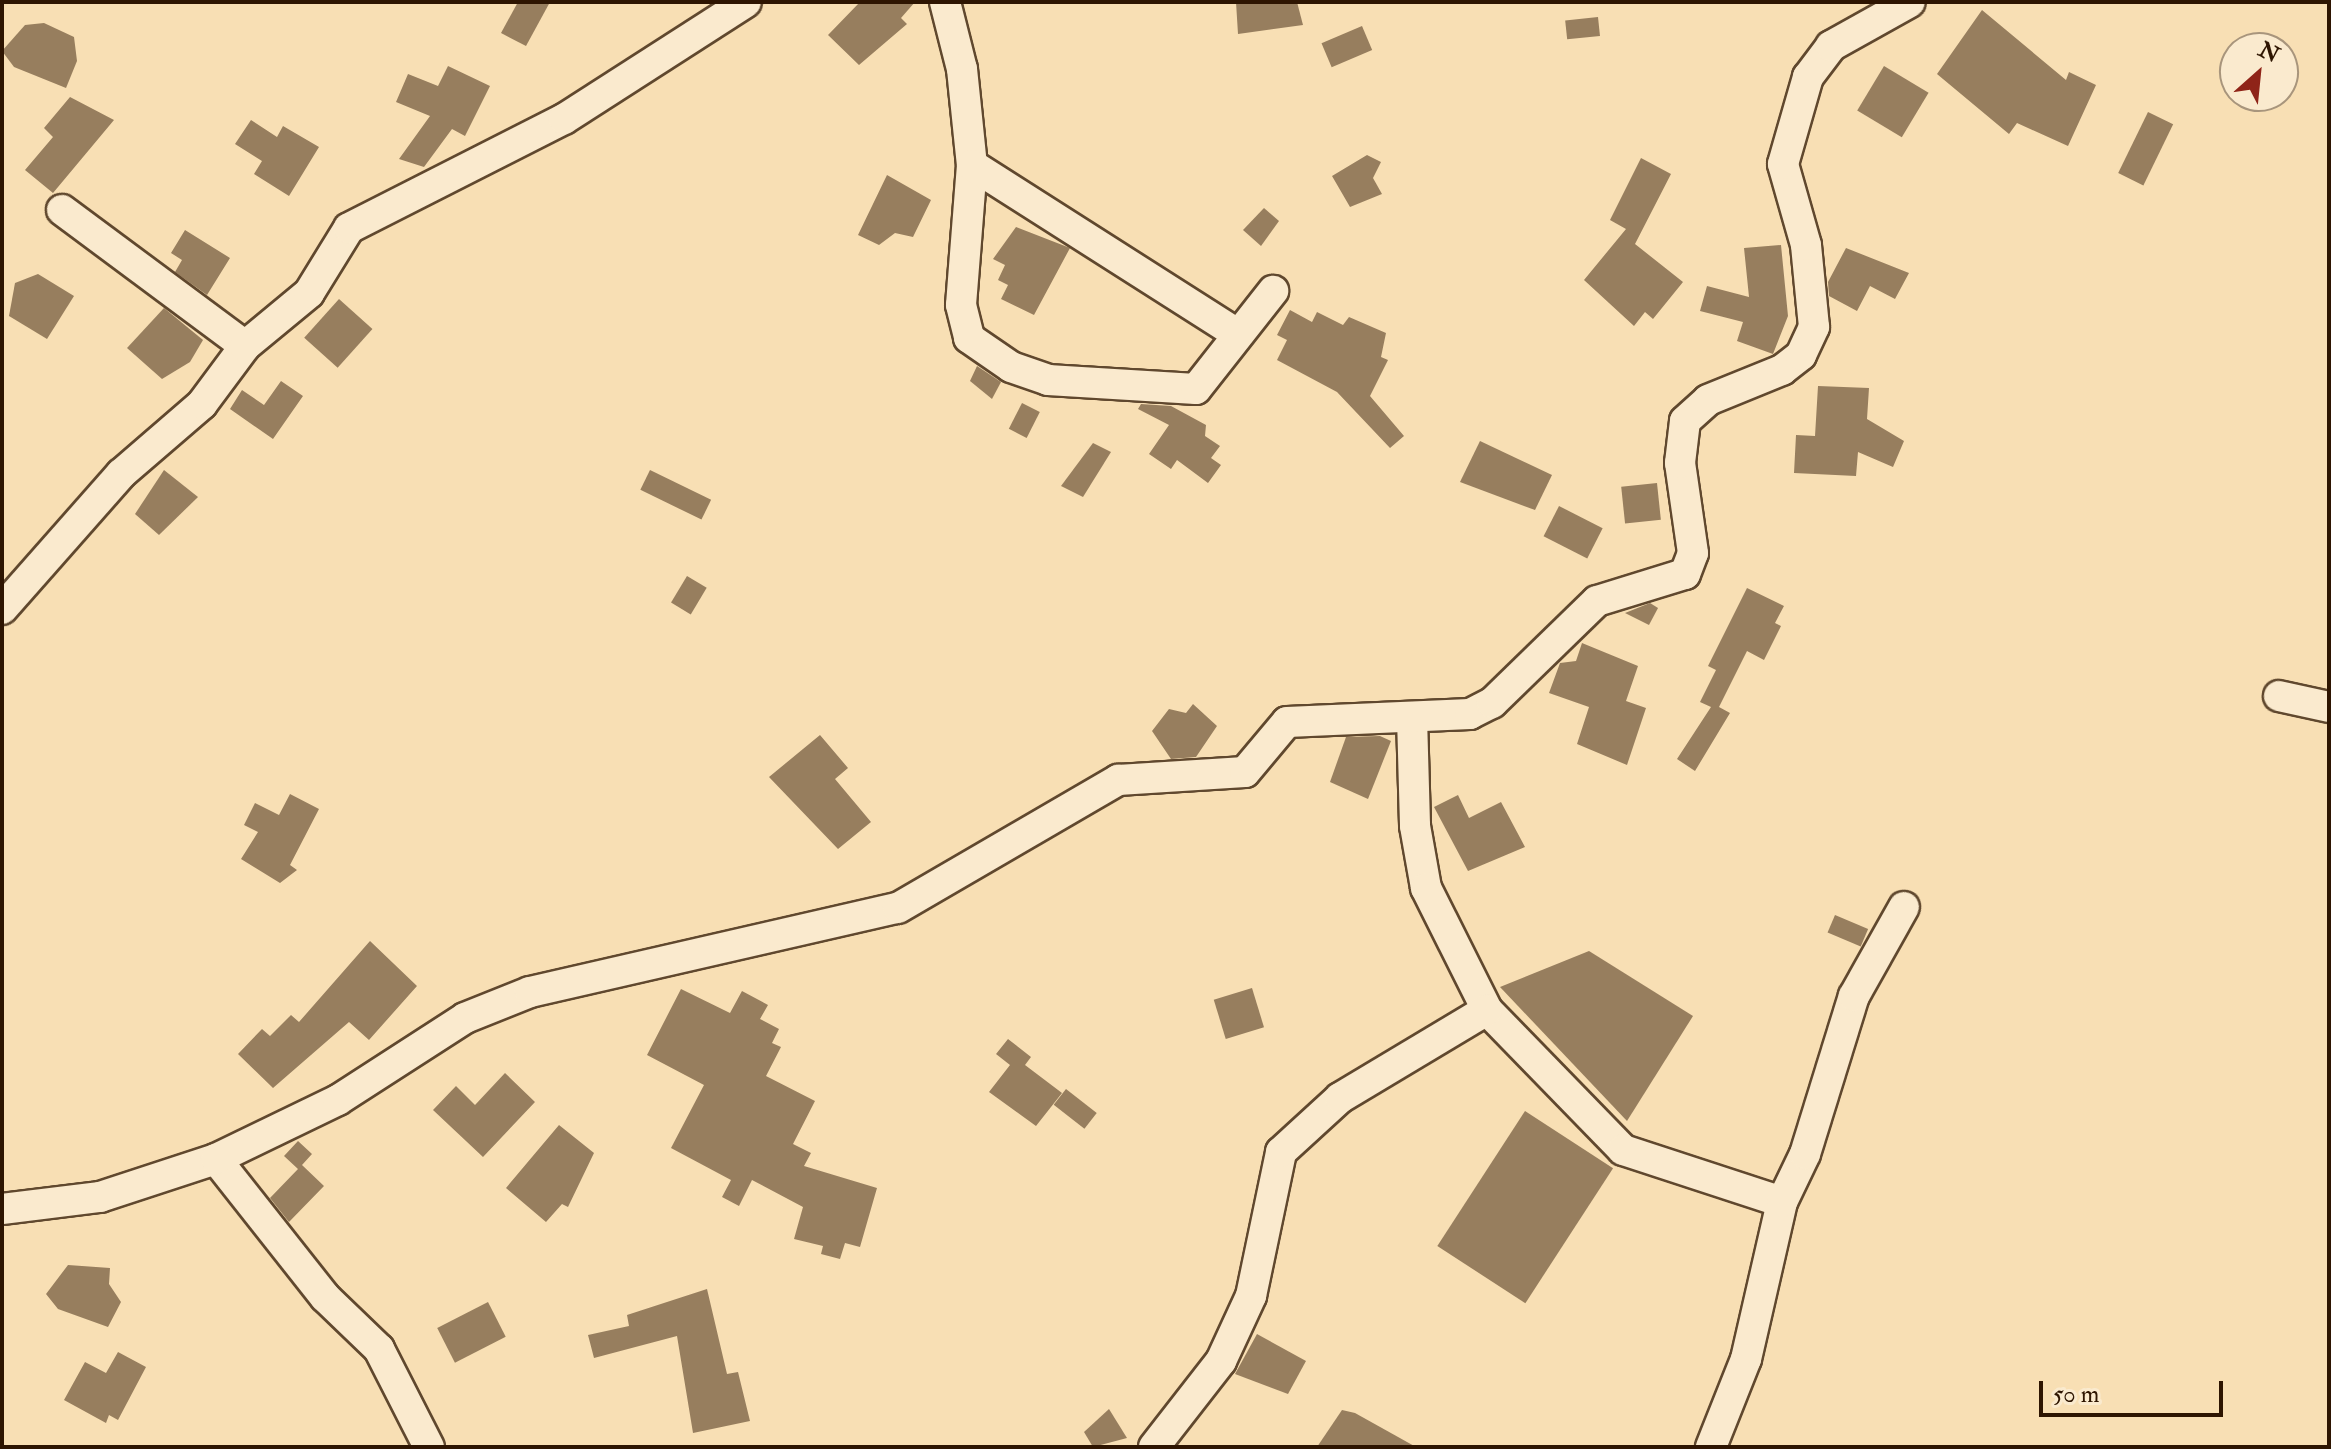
<!DOCTYPE html>
<style>
body{margin:0}
#map{position:relative;width:2331px;height:1449px;overflow:hidden;background:#f8dfb4;font-family:"IM FELL Double Pica",serif}
div>[style]{position:absolute}
.building>*{inset:0;background:#977e5e;transform-origin:0 0}
.roads{filter:drop-shadow(2px 0 #60482e) drop-shadow(-2px 0 #60482e) drop-shadow(0 2px #60482e) drop-shadow(0 -2px #60482e)}
.minor>*{height:30px;margin:-15px;padding:0 15px;transform-origin:15px;border-radius:15px;background:#faeace}
span{translate:-50% -50%;white-space:nowrap;text-align:center;line-height:1.15;-webkit-text-stroke:6px #faeace;paint-order:stroke}
.frame{position:absolute;inset:0;border:4px solid #2e1501;pointer-events:none}
.north{position:absolute;left:2219px;top:32px;width:80px;height:80px;box-sizing:border-box;background:#faeace;border:2px solid #a8957c;border-radius:50%;rotate:27deg;font-size:22px;font-weight:700;line-height:32px;text-align:center;color:#2e1501}
.north::after{content:'';display:block;margin:auto;width:28px;height:36px;background:#8f2418;clip-path:polygon(50% 0,100% 100%,50% 72%,0 100%)}
.scale{position:absolute;left:2039px;top:1381px;width:184px;height:36px;box-sizing:border-box;border:4px solid #2e1501;border-top:0;padding-left:10px;font-size:24px;line-height:28px;white-space:nowrap;color:#2e1501;-webkit-text-stroke:6px #faeace;paint-order:stroke}
</style>
<div id="map">
<div class="building">
<div style="clip-path:polygon(518px 2px,550px 2px,526px 46px,501px 33px)"></div>
<div style="clip-path:polygon(860px 2px,915px 2px,901px 18px,907px 24px,859px 65px,828px 35px)"></div>
<div style="clip-path:polygon(1236px 2px,1297px 2px,1303px 25px,1238px 34px)"></div>
<div style="clip-path:polygon(1982px 10px,2066px 80px,2069px 72px,2096px 85px,2068px 146px,2017px 123px,2009px 134px,1937px 74px)"></div>
<div style="left:1598px;top:17px;width:19px;height:33px;rotate:84deg"></div>
<div style="clip-path:polygon(44px 23px,74px 37px,77px 61px,66px 88px,14px 67px,2px 51px,25px 25px)"></div>
<div style="left:1362px;top:26px;width:26px;height:44px;rotate:67deg"></div>
<div style="clip-path:polygon(448px 66px,490px 86px,465px 136px,452px 129px,424px 167px,399px 159px,430px 116px,396px 102px,408px 74px,438px 86px)"></div>
<div style="left:1884px;top:66px;width:52px;height:52px;rotate:31deg"></div>
<div style="clip-path:polygon(70px 97px,114px 120px,53px 193px,25px 170px,53px 137px,44px 128px)"></div>
<div style="left:2148px;top:112px;width:28px;height:68px;rotate:26deg"></div>
<div style="clip-path:polygon(251px 120px,277px 137px,283px 126px,319px 147px,289px 196px,254px 174px,262px 161px,235px 144px)"></div>
<div style="clip-path:polygon(1367px 155px,1381px 162px,1373px 178px,1382px 194px,1350px 207px,1332px 176px)"></div>
<div style="clip-path:polygon(1641px 158px,1671px 174px,1635px 244px,1683px 282px,1653px 319px,1645px 312px,1634px 326px,1584px 280px,1626px 229px,1610px 220px)"></div>
<div style="clip-path:polygon(887px 175px,931px 200px,913px 237px,895px 233px,879px 245px,858px 235px)"></div>
<div style="clip-path:polygon(1264px 208px,1279px 221px,1261px 246px,1243px 230px)"></div>
<div style="clip-path:polygon(1016px 227px,1070px 248px,1034px 315px,1001px 299px,1008px 285px,998px 280px,1005px 265px,993px 259px)"></div>
<div style="clip-path:polygon(185px 230px,230px 258px,207px 295px,175px 272px,182px 260px,171px 253px)"></div>
<div style="clip-path:polygon(1781px 245px,1788px 316px,1773px 354px,1737px 341px,1743px 322px,1700px 311px,1707px 286px,1749px 297px,1744px 248px)"></div>
<div style="clip-path:polygon(1846px 248px,1909px 273px,1895px 299px,1870px 286px,1857px 311px,1829px 296px,1828px 282px)"></div>
<div style="clip-path:polygon(38px 274px,74px 296px,47px 339px,9px 316px,15px 283px)"></div>
<div style="left:339px;top:299px;width:45px;height:52px;rotate:42deg"></div>
<div style="clip-path:polygon(164px 308px,203px 340px,190px 362px,162px 379px,127px 348px)"></div>
<div style="clip-path:polygon(1290px 310px,1312px 322px,1317px 312px,1343px 325px,1349px 317px,1386px 333px,1381px 357px,1388px 360px,1370px 396px,1404px 436px,1390px 448px,1337px 392px,1277px 360px,1287px 340px,1277px 335px)"></div>
<div style="clip-path:polygon(977px 366px,1001px 382px,992px 399px,970px 381px)"></div>
<div style="clip-path:polygon(281px 381px,303px 396px,273px 439px,230px 409px,242px 390px,264px 405px)"></div>
<div style="clip-path:polygon(1818px 386px,1869px 388px,1867px 419px,1904px 441px,1893px 467px,1858px 452px,1856px 476px,1794px 473px,1796px 435px,1815px 436px)"></div>
<div style="left:1022px;top:403px;width:20px;height:29px;rotate:27deg"></div>
<div style="clip-path:polygon(1141px 404px,1171px 406px,1206px 425px,1205px 436px,1220px 446px,1211px 458px,1221px 465px,1208px 483px,1177px 460px,1171px 469px,1149px 454px,1169px 425px,1138px 409px)"></div>
<div style="clip-path:polygon(1480px 441px,1552px 475px,1535px 510px,1460px 482px)"></div>
<div style="clip-path:polygon(1093px 443px,1111px 452px,1083px 497px,1061px 486px)"></div>
<div style="clip-path:polygon(164px 470px,198px 497px,159px 535px,135px 514px)"></div>
<div style="left:650px;top:470px;width:68px;height:22px;rotate:26deg"></div>
<div style="left:1657px;top:483px;width:37px;height:36px;rotate:84deg"></div>
<div style="left:1559px;top:506px;width:49px;height:34px;rotate:27deg"></div>
<div style="left:687px;top:576px;width:23px;height:31px;rotate:31deg"></div>
<div style="clip-path:polygon(1747px 588px,1784px 606px,1775px 623px,1781px 626px,1764px 660px,1747px 651px,1719px 707px,1730px 713px,1695px 771px,1677px 759px,1711px 707px,1700px 702px,1716px 670px,1708px 666px)"></div>
<div style="clip-path:polygon(1650px 603px,1658px 608px,1649px 625px,1625px 613px)"></div>
<div style="clip-path:polygon(1582px 643px,1638px 666px,1626px 701px,1646px 708px,1627px 765px,1577px 744px,1589px 707px,1549px 693px,1560px 663px,1576px 661px)"></div>
<div style="clip-path:polygon(1193px 704px,1217px 726px,1196px 757px,1171px 759px,1152px 731px,1169px 709px,1186px 713px)"></div>
<div style="clip-path:polygon(820px 735px,848px 768px,835px 779px,871px 822px,838px 849px,769px 777px)"></div>
<div style="clip-path:polygon(1380px 736px,1391px 741px,1368px 799px,1330px 782px,1346px 737px)"></div>
<div style="clip-path:polygon(290px 794px,319px 809px,290px 865px,297px 870px,280px 883px,241px 859px,258px 832px,244px 825px,255px 803px,279px 815px)"></div>
<div style="clip-path:polygon(1458px 795px,1469px 818px,1501px 802px,1525px 847px,1468px 871px,1434px 807px)"></div>
<div style="left:1835px;top:915px;width:36px;height:19px;rotate:23deg"></div>
<div style="clip-path:polygon(370px 941px,417px 986px,369px 1040px,349px 1022px,273px 1088px,238px 1054px,262px 1029px,270px 1036px,291px 1015px,299px 1022px)"></div>
<div style="clip-path:polygon(1589px 951px,1693px 1016px,1627px 1121px,1500px 987px)"></div>
<div style="left:1252px;top:988px;width:41px;height:40px;rotate:73deg"></div>
<div style="clip-path:polygon(681px 989px,730px 1013px,742px 991px,768px 1005px,760px 1019px,779px 1029px,772px 1043px,781px 1047px,766px 1076px,815px 1101px,793px 1144px,811px 1153px,804px 1166px,877px 1188px,860px 1247px,845px 1243px,840px 1259px,821px 1254px,823px 1246px,794px 1239px,803px 1207px,752px 1180px,739px 1206px,722px 1197px,731px 1180px,671px 1148px,704px 1085px,647px 1055px)"></div>
<div style="clip-path:polygon(1008px 1039px,1031px 1057px,1025px 1065px,1062px 1093px,1036px 1126px,989px 1092px,1010px 1065px,996px 1054px)"></div>
<div style="clip-path:polygon(505px 1073px,535px 1102px,483px 1157px,433px 1110px,456px 1086px,475px 1105px)"></div>
<div style="left:1066px;top:1089px;width:39px;height:20px;rotate:38deg"></div>
<div style="left:1525px;top:1111px;width:105px;height:161px;rotate:33deg"></div>
<div style="clip-path:polygon(559px 1125px,594px 1153px,568px 1207px,562px 1204px,546px 1222px,506px 1188px)"></div>
<div style="clip-path:polygon(298px 1141px,312px 1154px,302px 1165px,324px 1186px,289px 1222px,270px 1198px,298px 1169px,284px 1156px)"></div>
<div style="clip-path:polygon(68px 1265px,110px 1268px,109px 1284px,121px 1302px,108px 1327px,58px 1309px,46px 1294px)"></div>
<div style="clip-path:polygon(707px 1289px,727px 1374px,738px 1372px,750px 1421px,693px 1433px,677px 1336px,594px 1358px,588px 1335px,629px 1326px,627px 1315px)"></div>
<div style="left:488px;top:1302px;width:39px;height:57px;rotate:63deg"></div>
<div style="clip-path:polygon(1257px 1334px,1306px 1361px,1288px 1394px,1235px 1374px)"></div>
<div style="clip-path:polygon(118px 1352px,146px 1367px,118px 1420px,109px 1415px,106px 1423px,64px 1400px,85px 1362px,106px 1373px)"></div>
<div style="clip-path:polygon(1109px 1409px,1127px 1438px,1093px 1447px,1084px 1432px)"></div>
<div style="clip-path:polygon(1342px 1410px,1355px 1413px,1416px 1447px,1317px 1447px)"></div>
</div>
<div class="roads">
<div class="minor">
<div style="left:945px;top:2px;width:69px;rotate:75.8deg"></div>
<div style="left:962px;top:69px;width:97px;rotate:84.1deg"></div>
<div style="left:972px;top:165px;width:140px;rotate:94.5deg"></div>
<div style="left:961px;top:305px;width:34px;rotate:76deg"></div>
<div style="left:969px;top:338px;width:51px;rotate:34.6deg"></div>
<div style="left:1011px;top:367px;width:39px;rotate:19deg"></div>
<div style="left:1048px;top:380px;width:148px;rotate:3.5deg"></div>
<div style="left:1196px;top:389px;width:125px;rotate:-51.8deg"></div>
<div style="left:972px;top:165px;width:313px;rotate:32.5deg"></div>
<div style="left:62px;top:210px;width:228px;rotate:36.6deg"></div>
<div style="left:2px;top:609px;width:180px;rotate:-48.6deg"></div>
<div style="left:121px;top:474px;width:107px;rotate:-40.8deg"></div>
<div style="left:202px;top:404px;width:72px;rotate:-53.4deg"></div>
<div style="left:245px;top:346px;width:83px;rotate:-39.6deg"></div>
<div style="left:309px;top:293px;width:76px;rotate:-58.4deg"></div>
<div style="left:349px;top:228px;width:241px;rotate:-26.9deg"></div>
<div style="left:564px;top:119px;width:216px;rotate:-32.7deg"></div>
<div style="left:2279px;top:696px;width:51px;rotate:12.4deg"></div>
<div style="left:1412px;top:717px;width:109px;rotate:88.4deg"></div>
<div style="left:1415px;top:826px;width:63px;rotate:79.9deg"></div>
<div style="left:1426px;top:888px;width:136px;rotate:63.4deg"></div>
<div style="left:1487px;top:1010px;width:195px;rotate:45.8deg"></div>
<div style="left:1623px;top:1150px;width:167px;rotate:18.1deg"></div>
<div style="left:1782px;top:1202px;width:161px;rotate:102.9deg"></div>
<div style="left:1746px;top:1359px;width:95px;rotate:111.7deg"></div>
<div style="left:216px;top:1159px;width:176px;rotate:51.7deg"></div>
<div style="left:325px;top:1297px;width:75px;rotate:43.9deg"></div>
<div style="left:379px;top:1349px;width:110px;rotate:63deg"></div>
<div style="left:1782px;top:1202px;width:53px;rotate:-64.4deg"></div>
<div style="left:1805px;top:1154px;width:165px;rotate:-72.8deg"></div>
<div style="left:1854px;top:996px;width:102px;rotate:-60.7deg"></div>
<div style="left:2px;top:1209px;width:99px;rotate:-7deg"></div>
<div style="left:100px;top:1197px;width:122px;rotate:-18.1deg"></div>
<div style="left:216px;top:1159px;width:136px;rotate:-25.8deg"></div>
<div style="left:338px;top:1100px;width:151px;rotate:-32.8deg"></div>
<div style="left:465px;top:1018px;width:70px;rotate:-21.8deg"></div>
<div style="left:530px;top:992px;width:377px;rotate:-12.9deg"></div>
<div style="left:898px;top:908px;width:255px;rotate:-30.2deg"></div>
<div style="left:1118px;top:780px;width:127px;rotate:-3.6deg"></div>
<div style="left:1245px;top:772px;width:65px;rotate:-50deg"></div>
<div style="left:1287px;top:722px;width:183px;rotate:-2.5deg"></div>
<div style="left:1470px;top:714px;width:25px;rotate:-27deg"></div>
<div style="left:1492px;top:703px;width:146px;rotate:-44.2deg"></div>
<div style="left:1597px;top:601px;width:92px;rotate:-17.1deg"></div>
<div style="left:1685px;top:574px;width:22px;rotate:-69deg"></div>
<div style="left:1693px;top:553px;width:91px;rotate:-98.2deg"></div>
<div style="left:1680px;top:463px;width:42px;rotate:-83.2deg"></div>
<div style="left:1685px;top:421px;width:31px;rotate:-42deg"></div>
<div style="left:1708px;top:400px;width:80px;rotate:-22.1deg"></div>
<div style="left:1782px;top:370px;width:24px;rotate:-38deg"></div>
<div style="left:1801px;top:355px;width:31px;rotate:-65deg"></div>
<div style="left:1814px;top:327px;width:82px;rotate:-95.6deg"></div>
<div style="left:1806px;top:245px;width:84px;rotate:-105.9deg"></div>
<div style="left:1783px;top:164px;width:91px;rotate:-74deg"></div>
<div style="left:1808px;top:77px;width:39px;rotate:-53deg"></div>
<div style="left:1831px;top:46px;width:90px;rotate:-29.1deg"></div>
<div style="left:1154px;top:1447px;width:109px;rotate:-52.1deg"></div>
<div style="left:1221px;top:1361px;width:72px;rotate:-65.2deg"></div>
<div style="left:1251px;top:1296px;width:147px;rotate:-78.2deg"></div>
<div style="left:1281px;top:1152px;width:80px;rotate:-42.5deg"></div>
<div style="left:1340px;top:1098px;width:171px;rotate:-30.9deg"></div>
</div>
</div>
<div class="frame"></div>
<div class="north">N</div>
<div class="scale">50 m</div>
</div>
